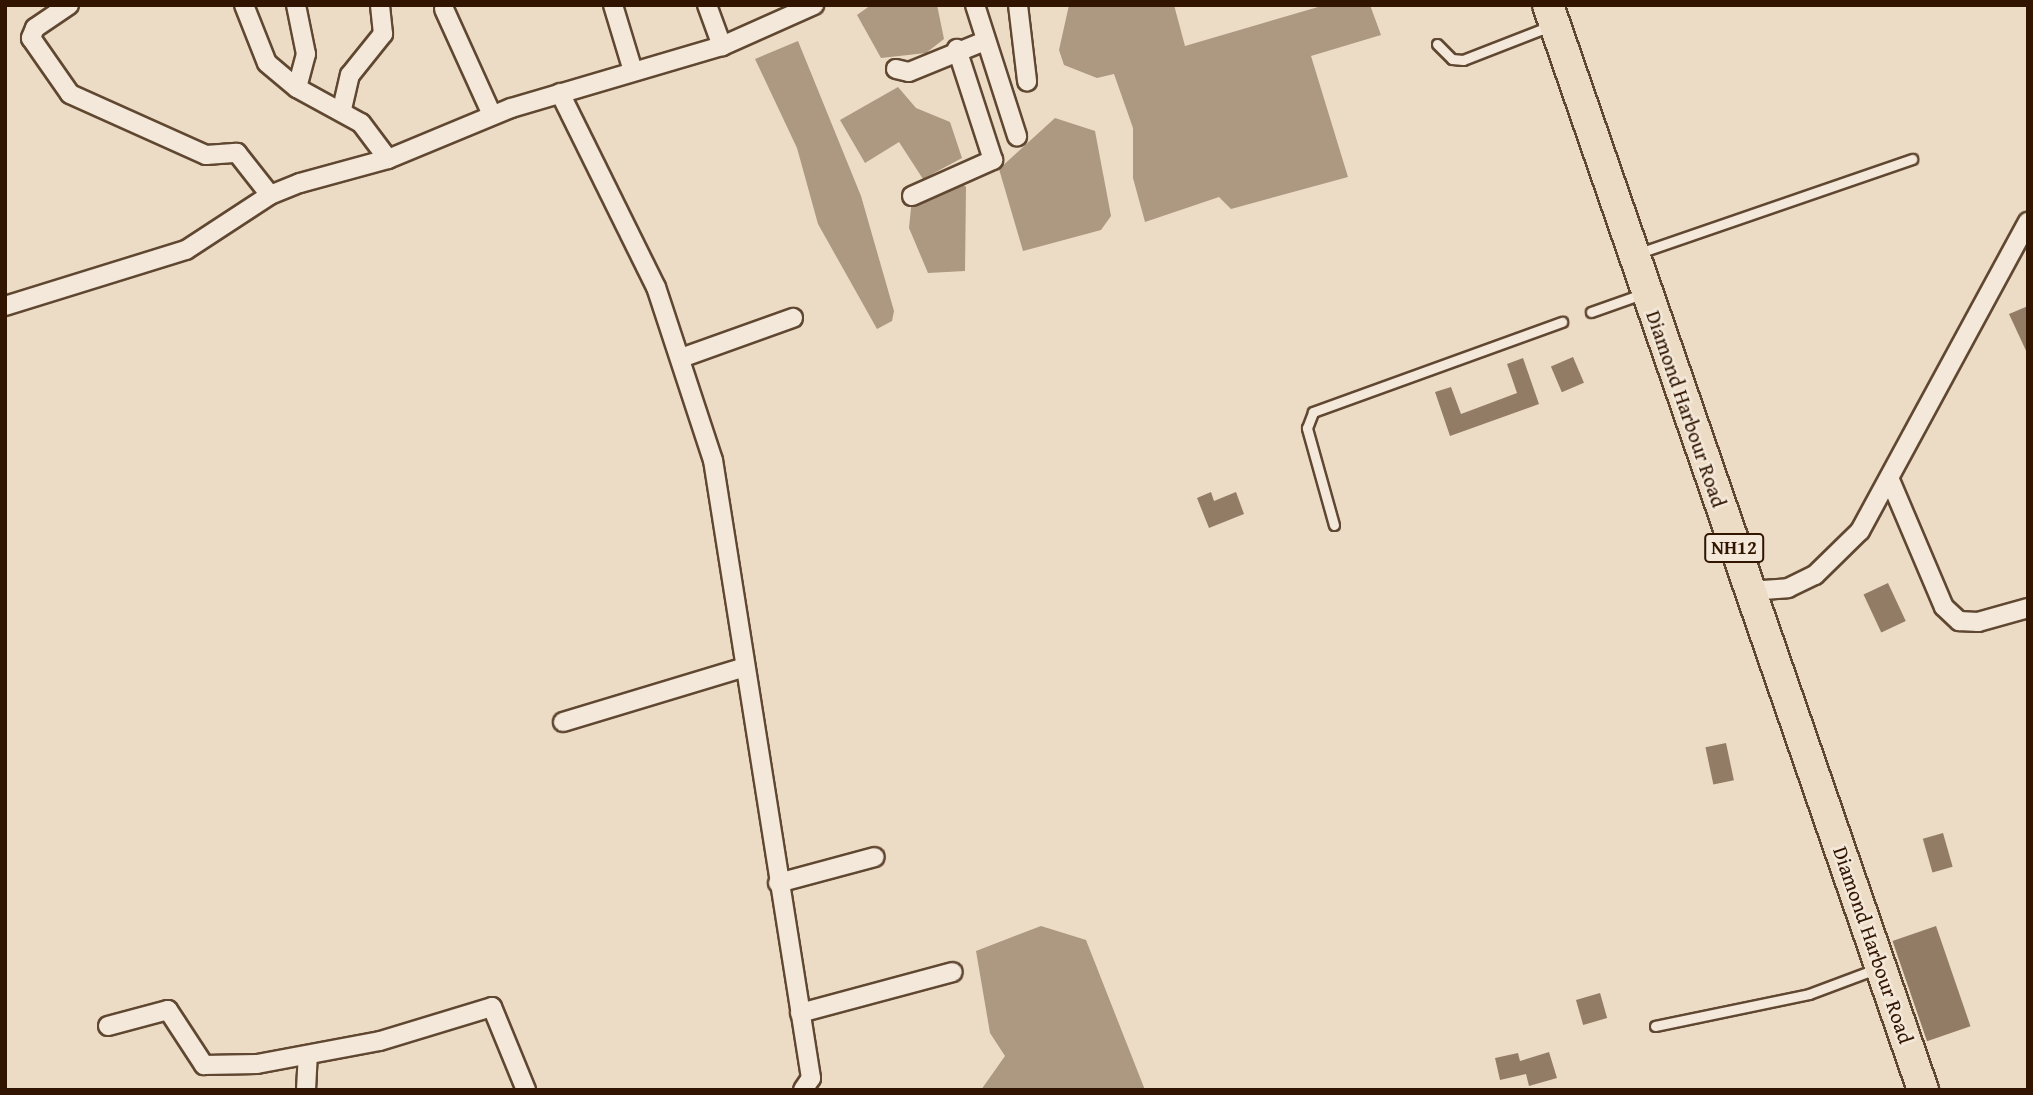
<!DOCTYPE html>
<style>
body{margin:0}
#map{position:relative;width:2033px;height:1095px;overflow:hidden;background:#eddcc5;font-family:"Gentium Book Plus",serif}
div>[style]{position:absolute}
.water>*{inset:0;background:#ad9882}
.building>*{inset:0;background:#937c66;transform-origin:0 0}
.roads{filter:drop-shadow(2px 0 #604731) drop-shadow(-2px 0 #604731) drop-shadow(0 2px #604731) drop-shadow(0 -2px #604731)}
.service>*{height:9px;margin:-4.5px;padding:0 4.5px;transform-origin:4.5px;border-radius:4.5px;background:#f3e8d9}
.minor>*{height:18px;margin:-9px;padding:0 9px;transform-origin:9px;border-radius:9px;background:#f3e8d9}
.trunk>*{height:30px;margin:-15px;padding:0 15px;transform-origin:15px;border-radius:15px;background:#eddcc5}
span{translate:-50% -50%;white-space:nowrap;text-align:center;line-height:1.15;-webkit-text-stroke:5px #f3e8d9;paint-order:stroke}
.shield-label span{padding:2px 5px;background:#f3e8d9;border:2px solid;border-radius:5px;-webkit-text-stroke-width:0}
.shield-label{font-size:19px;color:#311500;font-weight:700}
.street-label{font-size:21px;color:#311500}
.frame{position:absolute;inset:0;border:7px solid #311500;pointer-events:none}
</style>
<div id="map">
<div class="water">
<div style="clip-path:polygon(871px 5px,937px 5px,944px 39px,926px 53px,881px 58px,857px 15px)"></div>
<div style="clip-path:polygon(1069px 5px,1174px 5px,1185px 46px,1325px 5px,1370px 5px,1381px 35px,1311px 56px,1348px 177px,1231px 209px,1219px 197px,1145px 222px,1133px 178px,1133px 128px,1114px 74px,1097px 78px,1064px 65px,1059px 50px)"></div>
<div style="clip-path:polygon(798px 41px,861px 196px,894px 311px,892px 321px,877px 329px,818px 224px,797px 148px,755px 59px)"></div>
<div style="clip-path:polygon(898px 87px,916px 108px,950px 122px,962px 158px,923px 179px,899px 142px,865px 163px,840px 120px)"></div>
<div style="clip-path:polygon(1055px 118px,1095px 131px,1111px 216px,1101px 230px,1023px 251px,999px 169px)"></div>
<div style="clip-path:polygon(955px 177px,966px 187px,965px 271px,928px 273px,909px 228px,912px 198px)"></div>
<div style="clip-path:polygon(1041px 926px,1086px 940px,1145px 1090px,981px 1090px,1005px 1056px,990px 1033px,976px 951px)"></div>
</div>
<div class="building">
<div style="clip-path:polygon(2028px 306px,2028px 355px,2009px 314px)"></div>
<div style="left:1573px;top:357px;width:28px;height:24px;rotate:67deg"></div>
<div style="clip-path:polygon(1523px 358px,1539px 404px,1450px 436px,1435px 392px,1451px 387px,1461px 414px,1517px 393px,1507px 364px)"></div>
<div style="clip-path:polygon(1211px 492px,1214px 501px,1236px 492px,1244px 514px,1209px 528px,1197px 498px)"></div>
<div style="left:1888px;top:583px;width:42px;height:27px;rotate:65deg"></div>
<div style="left:1726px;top:743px;width:38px;height:21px;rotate:78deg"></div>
<div style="left:1943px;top:833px;width:35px;height:21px;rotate:74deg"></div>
<div style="left:1936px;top:926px;width:106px;height:46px;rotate:71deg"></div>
<div style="left:1600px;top:993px;width:26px;height:25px;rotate:74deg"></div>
<div style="clip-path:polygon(1549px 1052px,1557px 1078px,1529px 1086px,1526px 1074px,1500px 1080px,1495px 1058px,1518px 1053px,1520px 1061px)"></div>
</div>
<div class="roads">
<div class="service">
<div style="left:1437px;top:44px;width:21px;rotate:45deg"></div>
<div style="left:1452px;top:59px;width:11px;rotate:5deg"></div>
<div style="left:1463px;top:60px;width:93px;rotate:-21.3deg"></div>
<div style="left:1639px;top:253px;width:289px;rotate:-19deg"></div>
<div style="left:1591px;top:312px;width:54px;rotate:-19.4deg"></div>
<div style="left:1334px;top:525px;width:101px;rotate:-105.6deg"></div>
<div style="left:1307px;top:428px;width:17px;rotate:-69deg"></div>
<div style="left:1313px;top:412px;width:265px;rotate:-19.9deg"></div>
<div style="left:1655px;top:1026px;width:157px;rotate:-11.7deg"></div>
<div style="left:1809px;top:994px;width:72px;rotate:-20.5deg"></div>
</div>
<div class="minor">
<div style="left:69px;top:5px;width:41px;rotate:145.9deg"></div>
<div style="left:35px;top:28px;width:11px;rotate:112deg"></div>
<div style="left:31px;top:38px;width:68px;rotate:55.1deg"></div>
<div style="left:70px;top:94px;width:149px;rotate:24.2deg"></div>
<div style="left:206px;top:155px;width:31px;rotate:-4deg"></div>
<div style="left:237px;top:153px;width:53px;rotate:51.8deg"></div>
<div style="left:244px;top:5px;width:62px;rotate:68.4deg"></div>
<div style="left:267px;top:63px;width:39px;rotate:40deg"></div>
<div style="left:297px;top:88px;width:73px;rotate:28.7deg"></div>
<div style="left:361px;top:123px;width:45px;rotate:53.1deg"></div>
<div style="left:296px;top:5px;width:50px;rotate:78.5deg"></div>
<div style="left:306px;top:54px;width:35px;rotate:105deg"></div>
<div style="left:613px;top:5px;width:69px;rotate:73.1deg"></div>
<div style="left:707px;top:5px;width:44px;rotate:69.9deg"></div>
<div style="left:975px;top:5px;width:138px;rotate:72.2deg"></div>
<div style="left:1018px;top:5px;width:77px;rotate:83.2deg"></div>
<div style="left:444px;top:9px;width:116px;rotate:65.6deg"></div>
<div style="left:896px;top:69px;width:13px;rotate:13deg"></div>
<div style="left:909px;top:72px;width:82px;rotate:-22.2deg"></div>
<div style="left:560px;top:93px;width:216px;rotate:63.7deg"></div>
<div style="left:656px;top:287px;width:182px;rotate:71.8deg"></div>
<div style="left:713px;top:460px;width:626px;rotate:80.99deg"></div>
<div style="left:811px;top:1078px;width:14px;rotate:124deg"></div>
<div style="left:342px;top:109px;width:35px;rotate:-77deg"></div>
<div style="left:350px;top:75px;width:53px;rotate:-51.2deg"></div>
<div style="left:383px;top:34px;width:29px;rotate:-96deg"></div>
<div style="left:912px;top:196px;width:89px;rotate:-24deg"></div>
<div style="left:993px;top:160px;width:117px;rotate:-108deg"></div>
<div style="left:5px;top:306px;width:189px;rotate:-17.2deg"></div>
<div style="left:186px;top:250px;width:100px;rotate:-33.2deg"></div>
<div style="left:270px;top:195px;width:32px;rotate:-22deg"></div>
<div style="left:300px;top:183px;width:91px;rotate:-15.3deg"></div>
<div style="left:388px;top:159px;width:133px;rotate:-22.5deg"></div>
<div style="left:511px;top:108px;width:220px;rotate:-16.4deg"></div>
<div style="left:722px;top:46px;width:101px;rotate:-24deg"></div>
<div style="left:681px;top:358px;width:119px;rotate:-19.7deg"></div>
<div style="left:1890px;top:480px;width:138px;rotate:67deg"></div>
<div style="left:1944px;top:607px;width:21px;rotate:43deg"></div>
<div style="left:1959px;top:621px;width:19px;rotate:3deg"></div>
<div style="left:1978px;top:622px;width:52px;rotate:-15.6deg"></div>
<div style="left:1749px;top:591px;width:39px;rotate:-4deg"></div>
<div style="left:1788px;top:588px;width:30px;rotate:-26deg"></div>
<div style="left:1815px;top:575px;width:63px;rotate:-44.4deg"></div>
<div style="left:1860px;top:531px;width:352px;rotate:-61.5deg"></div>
<div style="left:563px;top:722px;width:187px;rotate:-16.8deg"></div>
<div style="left:778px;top:883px;width:100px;rotate:-15deg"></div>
<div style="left:800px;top:1013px;width:158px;rotate:-15deg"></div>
<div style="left:108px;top:1026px;width:62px;rotate:-14.9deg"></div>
<div style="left:168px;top:1010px;width:66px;rotate:56.8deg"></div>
<div style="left:204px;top:1065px;width:53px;rotate:-1.1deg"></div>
<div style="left:257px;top:1064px;width:125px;rotate:-10.6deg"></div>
<div style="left:380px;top:1041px;width:117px;rotate:-16.9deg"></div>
<div style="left:492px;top:1007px;width:90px;rotate:67.7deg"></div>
<div style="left:306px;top:1090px;width:34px;rotate:-87deg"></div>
</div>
<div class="trunk">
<div style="left:1548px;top:5px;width:1148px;rotate:70.93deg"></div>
</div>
</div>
<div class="shield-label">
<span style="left:1734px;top:548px">NH12</span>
</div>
<div class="street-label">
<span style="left:1686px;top:409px;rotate:71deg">Diamond Harbour Road</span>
<span style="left:1873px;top:945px;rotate:71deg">Diamond Harbour Road</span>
</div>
<div class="frame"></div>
</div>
